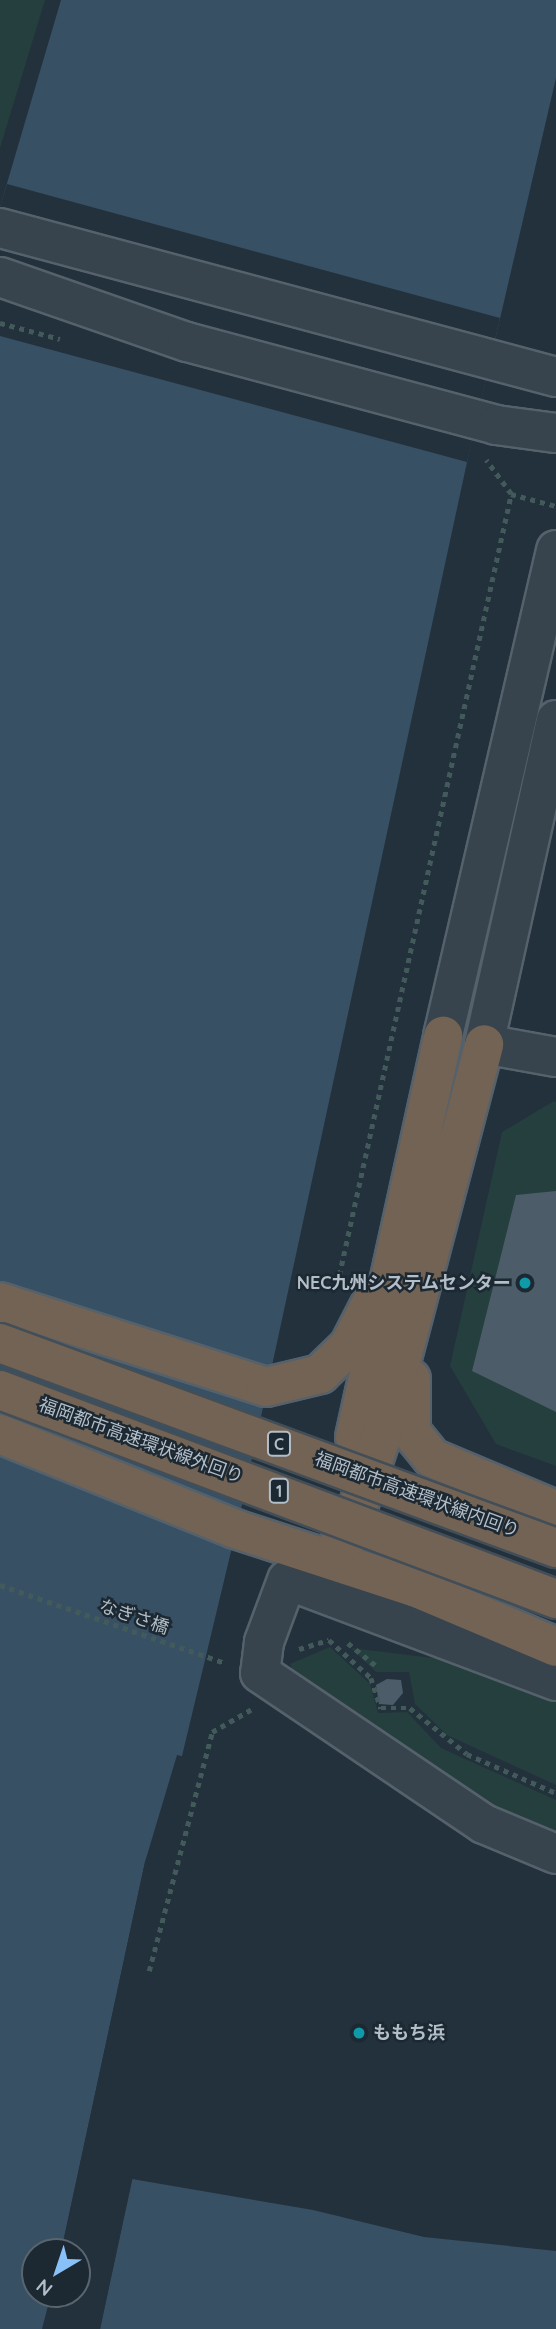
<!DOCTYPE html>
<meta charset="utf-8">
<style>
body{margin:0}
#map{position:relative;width:556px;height:2329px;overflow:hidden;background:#23313d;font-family:Quicksand,"Noto Sans JP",sans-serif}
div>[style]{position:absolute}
.green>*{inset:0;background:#253e3e}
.water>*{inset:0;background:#375064}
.pier>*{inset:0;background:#23313d}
.building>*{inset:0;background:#4c5c68}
.path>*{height:4.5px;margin-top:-2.25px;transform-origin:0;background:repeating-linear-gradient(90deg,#435a5a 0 5px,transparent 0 10px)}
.roads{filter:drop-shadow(2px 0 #55616b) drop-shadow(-2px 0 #55616b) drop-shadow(0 2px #55616b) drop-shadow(0 -2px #55616b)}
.minor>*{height:38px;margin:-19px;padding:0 19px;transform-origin:19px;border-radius:19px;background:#37434d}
.highway>*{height:38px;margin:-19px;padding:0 19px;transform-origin:19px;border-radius:19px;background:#736354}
.bridges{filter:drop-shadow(2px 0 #424e58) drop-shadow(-2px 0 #424e58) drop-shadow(0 2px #424e58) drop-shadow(0 -2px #424e58)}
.highway-bridge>*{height:38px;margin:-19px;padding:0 19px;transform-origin:19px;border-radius:19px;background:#736354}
.dots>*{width:19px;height:19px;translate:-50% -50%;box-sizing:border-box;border:4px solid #1c2832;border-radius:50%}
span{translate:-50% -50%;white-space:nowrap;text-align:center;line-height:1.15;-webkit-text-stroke:5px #1c2832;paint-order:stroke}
.shield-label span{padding:2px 5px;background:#1c2832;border:2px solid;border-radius:5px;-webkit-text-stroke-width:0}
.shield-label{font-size:16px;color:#b3bec8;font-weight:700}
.poi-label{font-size:18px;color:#b3bec8;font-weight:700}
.right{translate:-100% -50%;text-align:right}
.left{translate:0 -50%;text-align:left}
.street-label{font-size:18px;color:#b3bec8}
.north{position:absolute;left:21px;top:2238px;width:70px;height:70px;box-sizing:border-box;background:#1c2832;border:2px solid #58646e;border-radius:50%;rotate:219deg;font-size:19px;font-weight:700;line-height:28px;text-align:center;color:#b3bec8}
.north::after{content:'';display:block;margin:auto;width:24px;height:32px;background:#88c1f8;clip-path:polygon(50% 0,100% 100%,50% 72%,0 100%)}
</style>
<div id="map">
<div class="green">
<div style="clip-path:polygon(0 0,45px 0,0 148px)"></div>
<div style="clip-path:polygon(554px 1101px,556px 1102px,556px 1466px,496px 1444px,450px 1366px,502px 1132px)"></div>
<div style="clip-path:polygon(330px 1647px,370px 1684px,378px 1713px,407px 1712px,441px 1748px,556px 1800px,556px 1841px,500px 1820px,294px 1673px,290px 1664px)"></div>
<div style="clip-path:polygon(351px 1648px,450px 1660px,556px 1695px,556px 1785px,447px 1735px,415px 1704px,409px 1672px,376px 1672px)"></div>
</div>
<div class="water">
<div style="clip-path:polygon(61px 0,556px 0,556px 78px,472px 439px,240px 1514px,182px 1756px,145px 1862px,61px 2252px,35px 2252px,35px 2294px,51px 2294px,42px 2329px,0 2329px,0 207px)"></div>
<div style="clip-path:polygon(132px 2179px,313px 2210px,424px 2237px,556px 2251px,556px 2329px,100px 2329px)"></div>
</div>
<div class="pier">
<div style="clip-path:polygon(7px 184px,500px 318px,467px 462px,0 336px,0 207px)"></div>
<div style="clip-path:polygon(177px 1755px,185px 1757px,149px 1863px,106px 2072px,61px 2252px,145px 1862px)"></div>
<div style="clip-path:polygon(133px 2176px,100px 2329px,96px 2329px,129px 2179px)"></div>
</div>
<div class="building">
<div style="clip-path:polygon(556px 1191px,556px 1412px,472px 1371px,516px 1195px)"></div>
<div style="clip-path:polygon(387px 1679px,401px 1680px,403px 1693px,393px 1705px,379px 1704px,376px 1685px)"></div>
</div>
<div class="path">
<div style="left:0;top:323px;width:62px;rotate:14.9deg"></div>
<div style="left:511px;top:494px;width:47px;rotate:14.9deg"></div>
<div style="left:337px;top:1285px;width:810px;rotate:-77.59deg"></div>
<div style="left:511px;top:494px;width:42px;rotate:-126.3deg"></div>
<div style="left:0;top:1585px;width:238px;rotate:19.1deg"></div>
<div style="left:348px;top:1643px;width:35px;rotate:39deg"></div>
<div style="left:299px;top:1649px;width:31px;rotate:-17deg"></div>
<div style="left:329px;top:1640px;width:57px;rotate:42.1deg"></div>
<div style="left:371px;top:1678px;width:32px;rotate:72deg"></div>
<div style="left:381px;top:1708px;width:29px"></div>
<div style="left:410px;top:1708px;width:73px;rotate:38.9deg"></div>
<div style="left:467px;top:1754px;width:97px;rotate:23.7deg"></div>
<div style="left:149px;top:1971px;width:247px;rotate:-75.2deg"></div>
<div style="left:212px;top:1732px;width:46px;rotate:-29.9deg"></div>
</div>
<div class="roads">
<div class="minor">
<div style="left:0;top:228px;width:576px;rotate:15deg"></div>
<div style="left:0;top:277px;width:198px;rotate:19.2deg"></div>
<div style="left:187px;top:342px;width:320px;rotate:15deg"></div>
<div style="left:496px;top:425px;width:61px;rotate:7.6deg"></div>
<div style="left:556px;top:720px;width:332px;rotate:102.5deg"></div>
<div style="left:484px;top:1044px;width:73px;rotate:10.2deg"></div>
<div style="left:443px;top:1036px;width:499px;rotate:-76.9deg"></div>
<div style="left:556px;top:1681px;width:287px;rotate:-159.4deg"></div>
<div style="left:287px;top:1580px;width:66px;rotate:110.4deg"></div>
<div style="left:264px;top:1642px;width:31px;rotate:97deg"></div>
<div style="left:260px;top:1673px;width:270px;rotate:34deg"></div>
<div style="left:484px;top:1824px;width:78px;rotate:22.6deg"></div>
</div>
<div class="highway">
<div style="left:0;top:1302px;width:279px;rotate:17.7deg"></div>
<div style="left:266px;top:1387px;width:56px;rotate:-13.5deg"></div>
<div style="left:320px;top:1374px;width:40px;rotate:-44deg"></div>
<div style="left:349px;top:1346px;width:53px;rotate:-62.9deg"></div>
<div style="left:411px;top:1379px;width:53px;rotate:90deg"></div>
<div style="left:411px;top:1432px;width:33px;rotate:51deg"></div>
<div style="left:432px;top:1458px;width:134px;rotate:22.8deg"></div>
<div style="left:0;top:1434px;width:253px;rotate:22deg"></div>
<div style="left:235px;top:1529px;width:188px;rotate:18deg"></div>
<div style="left:414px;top:1587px;width:154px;rotate:22.9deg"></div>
<div style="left:355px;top:1437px;width:411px;rotate:-77.6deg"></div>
<div style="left:336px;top:1548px;width:14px;rotate:-36deg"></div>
<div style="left:347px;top:1540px;width:108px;rotate:-71.6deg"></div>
<div style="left:381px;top:1438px;width:407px;rotate:-75.3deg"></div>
</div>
</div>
<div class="bridges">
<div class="highway-bridge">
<div style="left:0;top:1343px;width:593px;rotate:20.24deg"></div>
<div style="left:0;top:1390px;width:594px;rotate:20.6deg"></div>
</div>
</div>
<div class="dots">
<div style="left:525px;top:1283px;background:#0f9aa8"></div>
<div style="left:359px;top:2033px;background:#0f9aa8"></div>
</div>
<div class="shield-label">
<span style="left:279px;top:1444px">C</span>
<span style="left:279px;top:1491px">1</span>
</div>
<div class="poi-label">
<span class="right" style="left:511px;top:1283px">NEC九州システムセンター</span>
<span class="left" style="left:373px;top:2033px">ももち浜</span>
</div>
<div class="street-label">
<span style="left:141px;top:1441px;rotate:20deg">福岡都市高速環状線外回り</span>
<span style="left:417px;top:1495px;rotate:20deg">福岡都市高速環状線内回り</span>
<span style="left:134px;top:1617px;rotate:19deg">なぎさ橋</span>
</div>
<div class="north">N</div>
</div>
